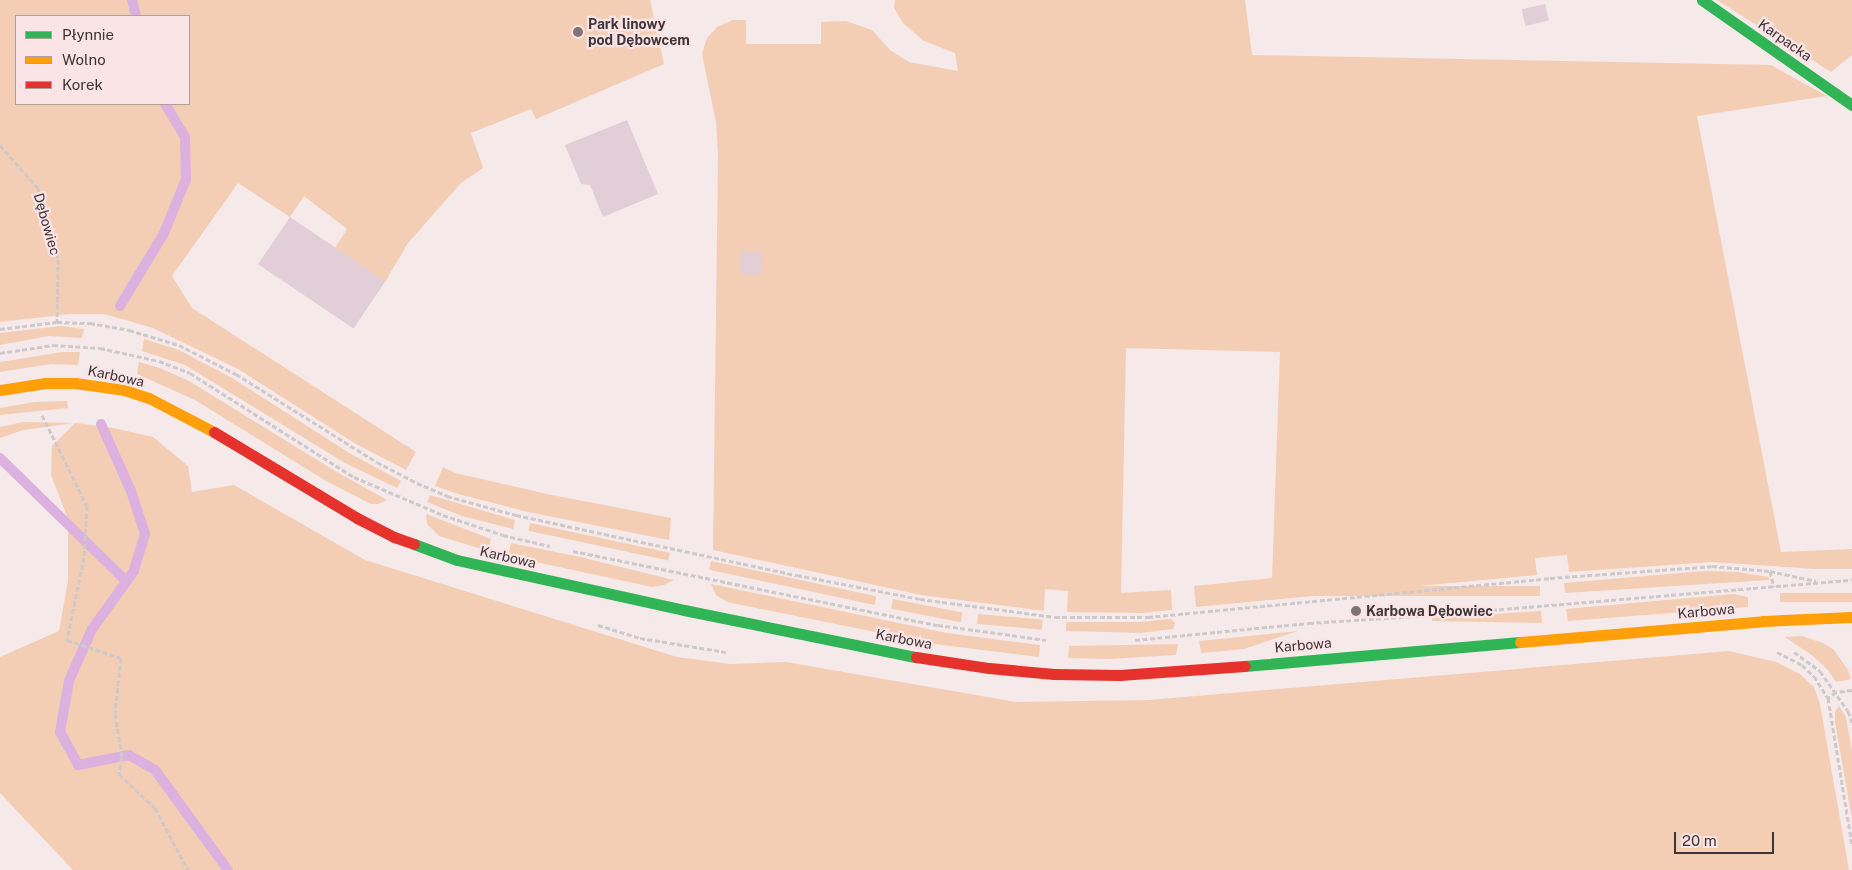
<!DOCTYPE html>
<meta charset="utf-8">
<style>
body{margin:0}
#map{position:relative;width:1852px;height:870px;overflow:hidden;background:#f5e9ea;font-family:"Public Sans",sans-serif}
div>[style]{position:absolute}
.green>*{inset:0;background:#f3ceb5;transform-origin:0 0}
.stream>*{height:10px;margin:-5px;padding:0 5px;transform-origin:5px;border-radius:5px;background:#dcb0df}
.building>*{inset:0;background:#e2ced6;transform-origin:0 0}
.path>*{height:3px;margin-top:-1.5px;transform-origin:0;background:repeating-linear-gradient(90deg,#cecacb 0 5px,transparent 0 7.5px)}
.fast>*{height:11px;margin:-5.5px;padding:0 5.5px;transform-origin:5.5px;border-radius:5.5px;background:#30b455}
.slow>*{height:11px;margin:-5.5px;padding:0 5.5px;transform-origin:5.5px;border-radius:5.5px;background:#ff9f0a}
.jam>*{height:11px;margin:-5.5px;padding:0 5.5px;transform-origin:5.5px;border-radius:5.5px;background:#e5322d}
.dots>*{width:14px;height:14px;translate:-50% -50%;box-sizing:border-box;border:2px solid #fae4e6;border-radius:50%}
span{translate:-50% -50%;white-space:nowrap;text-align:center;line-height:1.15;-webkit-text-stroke:4.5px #fae4e6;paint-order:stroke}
.poi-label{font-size:14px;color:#3e3536;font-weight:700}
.left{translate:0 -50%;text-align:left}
.street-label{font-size:14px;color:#3e3536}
.legend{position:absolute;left:15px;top:15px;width:175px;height:90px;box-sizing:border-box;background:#fae4e6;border:1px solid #af9ea0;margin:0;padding:6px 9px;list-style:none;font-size:15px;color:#3e3536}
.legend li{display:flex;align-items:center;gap:10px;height:25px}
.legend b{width:25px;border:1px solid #af9ea0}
.scale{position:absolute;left:1674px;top:832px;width:100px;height:22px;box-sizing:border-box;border:2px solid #3e3536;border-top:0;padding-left:6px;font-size:15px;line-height:18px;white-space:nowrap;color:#3e3536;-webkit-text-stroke:4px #fae4e6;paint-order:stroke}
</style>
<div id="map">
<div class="green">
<div style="clip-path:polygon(evenodd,0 0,650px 0,664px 64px,536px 119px,531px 109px,471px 133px,483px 168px,461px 183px,408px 243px,385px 282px,335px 248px,347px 229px,304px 196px,290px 217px,238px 183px,172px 276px,192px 308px,416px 452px,406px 470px,356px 444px,238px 369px,153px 328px,104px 314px,70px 314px,0 322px,0 0,16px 16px,189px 16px,189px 104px,16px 104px,16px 16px)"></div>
<div style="clip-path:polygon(895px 0,1245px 0,1252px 55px,1771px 65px,1827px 96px,1697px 116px,1781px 552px,1852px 549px,1852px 569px,1815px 569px,1712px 562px,1569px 572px,1567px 555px,1535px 558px,1537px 575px,1196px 607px,1194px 586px,1272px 578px,1280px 352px,1126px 348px,1121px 593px,1171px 590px,1172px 610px,1143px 613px,1067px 612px,1068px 591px,1045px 589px,1044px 611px,921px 595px,713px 550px,718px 155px,716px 122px,702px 54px,707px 38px,717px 27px,733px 20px,746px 20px,746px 44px,821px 44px,821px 22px,846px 21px,872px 30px,890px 50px,909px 62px,958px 71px,955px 53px,924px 41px,903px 23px,894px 8px)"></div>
<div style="clip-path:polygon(1717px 0,1852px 0,1852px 55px,1831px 72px)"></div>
<div style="clip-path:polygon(61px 326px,84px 329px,82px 338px,49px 336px,0 345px,0 333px)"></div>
<div style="clip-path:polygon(144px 339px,179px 350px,232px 378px,351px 454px,401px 481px,397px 488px,345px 463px,185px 365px,142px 351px)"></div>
<div style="clip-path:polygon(62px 352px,80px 352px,78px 365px,51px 364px,0 372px,0 362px)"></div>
<div style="clip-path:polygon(139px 362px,160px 368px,189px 381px,335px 471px,387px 500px,379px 504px,371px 504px,326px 481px,195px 400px,137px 374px)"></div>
<div style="clip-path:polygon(67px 401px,68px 408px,0 415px,0 408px,34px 402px)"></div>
<div style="clip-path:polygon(23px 422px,76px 423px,113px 428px,153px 437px,188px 466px,192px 492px,234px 485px,365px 560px,677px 657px,730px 664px,786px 662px,1016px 702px,1149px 700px,1729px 651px,1776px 662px,1800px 674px,1814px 687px,1820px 704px,1849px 870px,73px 870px,0 793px,0 657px,59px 631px,68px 581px,68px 519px,51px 475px,52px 446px,75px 423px,23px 430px,0 438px,0 427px)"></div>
<div style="clip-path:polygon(443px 467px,455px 473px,547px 494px,671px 518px,669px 540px,528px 512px,458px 494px,435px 486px)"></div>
<div style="clip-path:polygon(430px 495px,515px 520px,513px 529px,462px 516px,427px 502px)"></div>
<div style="clip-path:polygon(426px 514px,491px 539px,488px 551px,439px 536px,427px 524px)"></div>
<div style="left:530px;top:523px;width:143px;height:8px;rotate:12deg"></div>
<div style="clip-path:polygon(511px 543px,580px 557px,674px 580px,664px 585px,652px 587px,508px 556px)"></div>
<div style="left:711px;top:561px;width:169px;height:9px;rotate:12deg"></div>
<div style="clip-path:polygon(1704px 571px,1737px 572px,1769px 577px,1769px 580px,1565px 593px,1564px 583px)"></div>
<div style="clip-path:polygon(711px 584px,947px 633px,1040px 645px,1039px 657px,934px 644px,727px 602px,716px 595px)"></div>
<div style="left:1540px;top:586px;width:10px;height:344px;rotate:90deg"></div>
<div style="left:1852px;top:593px;width:9px;height:72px;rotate:90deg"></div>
<div style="clip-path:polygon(1734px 594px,1748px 597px,1748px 607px,1568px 621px,1566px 609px)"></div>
<div style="left:893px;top:599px;width:71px;height:10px;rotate:11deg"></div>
<div style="clip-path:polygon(1541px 611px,1542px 623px,1432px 621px,1432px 618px)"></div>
<div style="left:978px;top:614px;width:65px;height:10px;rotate:5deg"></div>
<div style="clip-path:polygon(1171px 619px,1175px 623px,1173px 629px,1141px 633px,1066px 631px,1066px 622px,1139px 622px)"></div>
<div style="clip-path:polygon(1298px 631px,1244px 649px,1201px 653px,1199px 641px)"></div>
<div style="clip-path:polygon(1802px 636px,1823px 643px,1834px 650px,1848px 670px,1851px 679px,1836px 682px,1828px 670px,1813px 656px,1785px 637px)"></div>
<div style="clip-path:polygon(1178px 644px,1176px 655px,1110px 659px,1068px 658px,1069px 646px)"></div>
<div style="clip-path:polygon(1839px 706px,1846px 717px,1852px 752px,1852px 819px,1835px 722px,1835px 712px)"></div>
</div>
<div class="stream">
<div style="left:132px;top:0;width:16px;rotate:76deg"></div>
<div style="left:120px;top:306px;width:85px;rotate:-58.9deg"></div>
<div style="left:164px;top:233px;width:58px;rotate:-67.8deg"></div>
<div style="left:186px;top:179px;width:42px;rotate:-91.4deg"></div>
<div style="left:185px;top:137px;width:39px;rotate:-121deg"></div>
<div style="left:101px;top:424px;width:73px;rotate:65.9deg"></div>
<div style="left:131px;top:491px;width:45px;rotate:72deg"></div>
<div style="left:145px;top:534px;width:39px;rotate:107deg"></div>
<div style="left:134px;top:571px;width:72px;rotate:125.9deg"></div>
<div style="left:92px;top:629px;width:57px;rotate:113.9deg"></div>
<div style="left:69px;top:681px;width:52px;rotate:100deg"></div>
<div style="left:60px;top:732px;width:38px;rotate:61deg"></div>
<div style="left:78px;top:765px;width:52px;rotate:-11.1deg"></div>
<div style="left:129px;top:755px;width:30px;rotate:30deg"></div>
<div style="left:155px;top:770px;width:124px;rotate:53.9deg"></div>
<div style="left:0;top:458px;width:177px;rotate:44.3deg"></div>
</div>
<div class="building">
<div style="left:1545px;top:4px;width:17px;height:24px;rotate:77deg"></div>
<div style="clip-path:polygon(627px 120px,658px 194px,603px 217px,590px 185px,581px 184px,565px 145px)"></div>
<div style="left:290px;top:217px;width:115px;height:57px;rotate:34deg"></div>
<div style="left:741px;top:251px;width:21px;height:23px;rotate:3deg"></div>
</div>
<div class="path">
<div style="left:0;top:145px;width:57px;rotate:48.5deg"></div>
<div style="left:38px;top:188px;width:74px;rotate:74.3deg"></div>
<div style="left:58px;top:259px;width:63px;rotate:90.9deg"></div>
<div style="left:0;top:329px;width:57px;rotate:-7deg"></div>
<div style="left:57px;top:322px;width:33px;rotate:2deg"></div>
<div style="left:90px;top:323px;width:40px;rotate:10deg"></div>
<div style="left:129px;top:330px;width:52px;rotate:16.7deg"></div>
<div style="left:179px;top:345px;width:64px;rotate:27deg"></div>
<div style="left:236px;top:374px;width:166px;rotate:32deg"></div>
<div style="left:377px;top:462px;width:45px;rotate:27.7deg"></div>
<div style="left:417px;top:483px;width:33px;rotate:23deg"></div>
<div style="left:447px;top:496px;width:72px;rotate:15.4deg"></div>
<div style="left:516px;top:515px;width:287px;rotate:12.1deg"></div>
<div style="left:797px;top:575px;width:125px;rotate:11deg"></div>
<div style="left:920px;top:599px;width:136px;rotate:7.6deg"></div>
<div style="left:1055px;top:617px;width:93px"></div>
<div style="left:1148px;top:617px;width:404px;rotate:-5.5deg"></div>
<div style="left:1550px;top:578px;width:162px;rotate:-4.2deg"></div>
<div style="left:1712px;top:566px;width:58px;rotate:4.9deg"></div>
<div style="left:1770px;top:571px;width:47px;rotate:12.3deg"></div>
<div style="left:0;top:353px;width:54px;rotate:-8.6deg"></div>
<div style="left:53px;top:345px;width:47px;rotate:3.7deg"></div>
<div style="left:100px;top:348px;width:60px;rotate:12.4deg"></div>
<div style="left:159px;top:361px;width:33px;rotate:21deg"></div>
<div style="left:190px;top:373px;width:194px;rotate:32.4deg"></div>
<div style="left:354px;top:477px;width:97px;rotate:23.1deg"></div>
<div style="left:443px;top:515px;width:63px;rotate:18.4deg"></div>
<div style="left:503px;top:535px;width:48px;rotate:13.2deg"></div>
<div style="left:42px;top:415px;width:102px;rotate:63.7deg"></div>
<div style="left:87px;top:506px;width:51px;rotate:93.4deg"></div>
<div style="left:84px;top:557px;width:85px;rotate:101.6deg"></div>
<div style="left:67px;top:640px;width:57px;rotate:18.4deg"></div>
<div style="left:121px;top:658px;width:56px;rotate:96.1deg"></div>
<div style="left:115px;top:714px;width:44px;rotate:80.8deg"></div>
<div style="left:122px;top:757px;width:17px;rotate:100deg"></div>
<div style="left:119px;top:774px;width:50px;rotate:43.4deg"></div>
<div style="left:155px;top:808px;width:70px;rotate:62deg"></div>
<div style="left:573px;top:551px;width:372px;rotate:11.5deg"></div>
<div style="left:938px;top:625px;width:109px;rotate:7.9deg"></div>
<div style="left:1770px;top:571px;width:16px;rotate:76deg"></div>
<div style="left:598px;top:625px;width:44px;rotate:17.2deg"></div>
<div style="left:640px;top:638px;width:87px;rotate:9.2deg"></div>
<div style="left:1135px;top:640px;width:175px;rotate:-5.6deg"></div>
<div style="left:1309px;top:623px;width:123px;rotate:-3.7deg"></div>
<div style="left:1432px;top:615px;width:421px;rotate:-4.8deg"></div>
<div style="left:1777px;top:652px;width:28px;rotate:27deg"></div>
<div style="left:1802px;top:665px;width:16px;rotate:43deg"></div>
<div style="left:1814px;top:676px;width:26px;rotate:58deg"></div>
<div style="left:1794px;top:652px;width:32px;rotate:36deg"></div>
<div style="left:1820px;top:671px;width:49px;rotate:55deg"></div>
<div style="left:1848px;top:711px;width:12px;rotate:70deg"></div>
<div style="left:1852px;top:690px;width:16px;rotate:173deg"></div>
<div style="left:1836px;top:692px;width:10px;rotate:143deg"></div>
<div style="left:1828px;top:698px;width:149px;rotate:80.7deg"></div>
</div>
<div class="fast">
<div style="left:1702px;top:0;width:183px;rotate:35deg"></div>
<div style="left:414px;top:544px;width:46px;rotate:20.4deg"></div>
<div style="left:457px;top:560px;width:232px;rotate:12.4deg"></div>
<div style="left:684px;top:610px;width:237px;rotate:11.5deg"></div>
<div style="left:1245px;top:666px;width:276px;rotate:-5deg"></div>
</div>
<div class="slow">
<div style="left:0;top:390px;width:46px;rotate:-8.8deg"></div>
<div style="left:45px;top:383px;width:30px"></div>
<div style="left:75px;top:383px;width:49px;rotate:8.1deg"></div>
<div style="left:124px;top:390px;width:26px;rotate:18deg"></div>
<div style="left:149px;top:398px;width:73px;rotate:27.6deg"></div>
<div style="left:1520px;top:642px;width:244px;rotate:-4.9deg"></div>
<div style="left:1763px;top:621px;width:89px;rotate:-2.6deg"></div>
</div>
<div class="jam">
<div style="left:214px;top:432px;width:167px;rotate:31deg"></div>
<div style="left:357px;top:518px;width:42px;rotate:27.2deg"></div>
<div style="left:394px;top:537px;width:21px;rotate:19deg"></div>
<div style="left:916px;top:657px;width:74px;rotate:8.6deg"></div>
<div style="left:989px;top:668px;width:65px;rotate:5.3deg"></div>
<div style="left:1054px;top:674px;width:66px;rotate:0.9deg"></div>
<div style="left:1120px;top:675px;width:125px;rotate:-4.1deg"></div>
</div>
<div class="dots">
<div style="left:578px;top:32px;background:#7e7475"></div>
<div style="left:1356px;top:611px;background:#7e7475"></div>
</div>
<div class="poi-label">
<span class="left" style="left:588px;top:32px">Park linowy<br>pod Dębowcem</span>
<span class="left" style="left:1366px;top:611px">Karbowa Dębowiec</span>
</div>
<div class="street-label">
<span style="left:1785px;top:40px;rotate:35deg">Karpacka</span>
<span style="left:47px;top:224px;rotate:74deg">Dębowiec</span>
<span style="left:116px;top:376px;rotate:12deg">Karbowa</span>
<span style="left:508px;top:557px;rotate:13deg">Karbowa</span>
<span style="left:1706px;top:611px;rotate:-5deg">Karbowa</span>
<span style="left:904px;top:639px;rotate:11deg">Karbowa</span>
<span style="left:1303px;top:645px;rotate:-5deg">Karbowa</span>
</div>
<ul class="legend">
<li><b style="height:6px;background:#30b455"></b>Płynnie</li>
<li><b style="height:6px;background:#ff9f0a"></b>Wolno</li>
<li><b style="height:6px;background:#e5322d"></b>Korek</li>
</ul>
<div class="scale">20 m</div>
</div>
